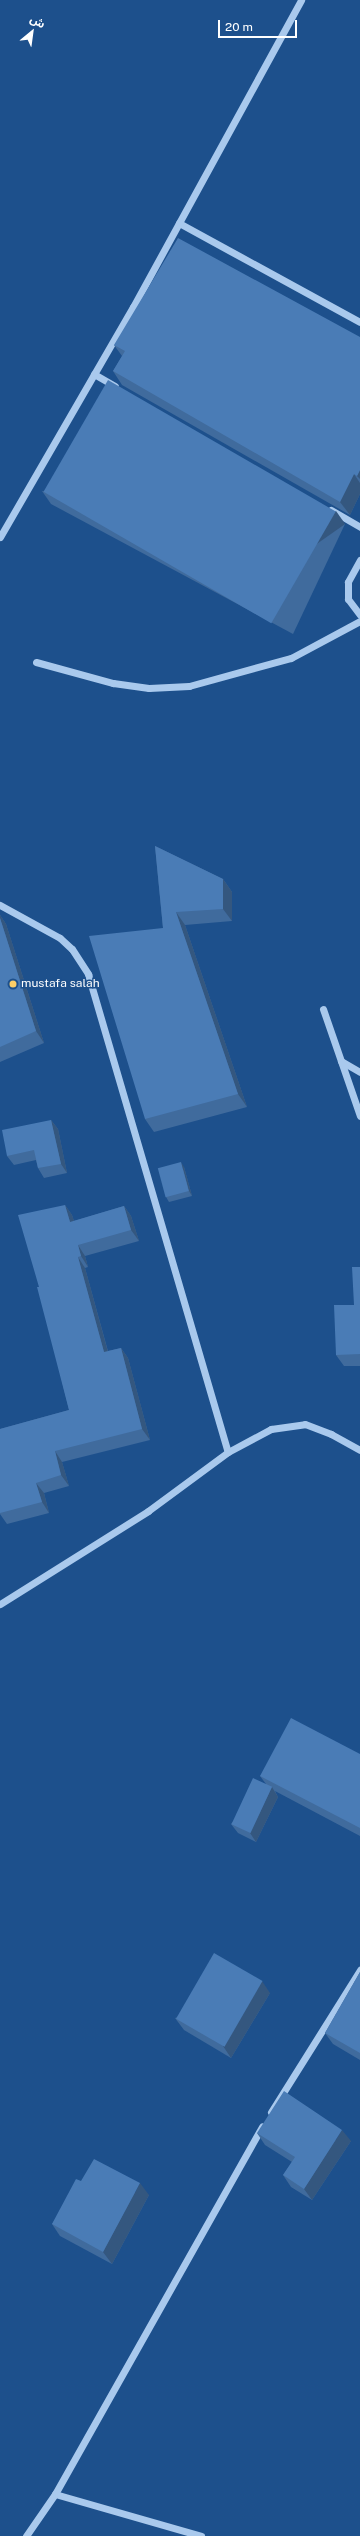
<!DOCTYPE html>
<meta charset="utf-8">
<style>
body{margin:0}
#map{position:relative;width:360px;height:2536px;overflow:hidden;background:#1d508c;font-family:"Public Sans","Noto Sans Arabic",sans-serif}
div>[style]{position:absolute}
.minor>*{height:7px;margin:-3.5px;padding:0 3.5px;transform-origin:3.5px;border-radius:3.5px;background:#a9c9ed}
.wall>*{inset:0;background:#406b9d}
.shaded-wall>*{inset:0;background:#34577f;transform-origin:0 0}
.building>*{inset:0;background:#4a7cb6;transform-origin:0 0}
.dots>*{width:11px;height:11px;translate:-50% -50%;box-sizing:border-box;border:2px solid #1d508c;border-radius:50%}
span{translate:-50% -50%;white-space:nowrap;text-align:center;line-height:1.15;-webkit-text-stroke:3px #1d508c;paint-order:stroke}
.poi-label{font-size:12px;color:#fff}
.left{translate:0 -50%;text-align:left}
.north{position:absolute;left:12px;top:12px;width:40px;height:40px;-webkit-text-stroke:3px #1d508c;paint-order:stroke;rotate:29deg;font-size:11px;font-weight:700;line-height:16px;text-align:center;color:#fff}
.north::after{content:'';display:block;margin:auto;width:14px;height:18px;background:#fff;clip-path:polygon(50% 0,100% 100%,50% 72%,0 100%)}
.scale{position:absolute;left:218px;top:20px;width:79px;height:18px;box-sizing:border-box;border:2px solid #fff;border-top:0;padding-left:5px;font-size:12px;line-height:14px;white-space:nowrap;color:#fff;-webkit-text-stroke:3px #1d508c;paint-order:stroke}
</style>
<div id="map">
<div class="minor">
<div style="left:179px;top:223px;width:206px;rotate:28.7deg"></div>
<div style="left:94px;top:374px;width:24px;rotate:30deg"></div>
<div style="left:331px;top:510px;width:34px;rotate:30deg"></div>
<div style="left:0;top:537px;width:266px;rotate:-60deg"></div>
<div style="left:133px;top:307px;width:350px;rotate:-61.3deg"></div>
<div style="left:360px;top:560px;width:25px;rotate:119deg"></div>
<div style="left:348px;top:582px;width:17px;rotate:90deg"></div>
<div style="left:348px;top:599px;width:20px;rotate:53deg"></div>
<div style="left:36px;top:662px;width:80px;rotate:15.3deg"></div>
<div style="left:113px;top:683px;width:36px;rotate:8deg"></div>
<div style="left:149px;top:688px;width:40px;rotate:-2.9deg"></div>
<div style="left:189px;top:686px;width:106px;rotate:-15.4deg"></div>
<div style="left:291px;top:658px;width:78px;rotate:-28.2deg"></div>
<div style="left:0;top:905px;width:68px;rotate:28.8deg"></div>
<div style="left:60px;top:938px;width:16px;rotate:43deg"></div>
<div style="left:72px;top:949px;width:30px;rotate:57deg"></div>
<div style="left:88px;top:974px;width:498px;rotate:73.7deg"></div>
<div style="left:323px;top:1009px;width:113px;rotate:70.9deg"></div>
<div style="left:341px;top:1061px;width:22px;rotate:30deg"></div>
<div style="left:0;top:1604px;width:175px;rotate:-32.1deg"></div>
<div style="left:148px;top:1511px;width:99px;rotate:-36.4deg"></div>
<div style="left:228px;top:1452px;width:49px;rotate:-28.1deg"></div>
<div style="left:271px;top:1429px;width:34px;rotate:-8deg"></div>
<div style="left:305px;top:1424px;width:28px;rotate:21deg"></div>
<div style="left:331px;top:1434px;width:33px;rotate:29deg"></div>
<div style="left:271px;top:2112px;width:168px;rotate:-57.9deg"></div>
<div style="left:55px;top:2494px;width:152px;rotate:16deg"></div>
<div style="left:26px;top:2536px;width:51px;rotate:-55.4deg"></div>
<div style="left:55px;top:2494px;width:422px;rotate:-60.6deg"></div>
</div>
<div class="wall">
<div style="clip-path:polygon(360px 337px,360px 494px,350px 515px,122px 385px,113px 371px,122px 356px,114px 345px)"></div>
<div style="clip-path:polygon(42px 491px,345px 524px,293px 634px,51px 504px)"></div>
<div style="clip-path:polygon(155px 846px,223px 879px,232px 892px,232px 921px,185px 925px,247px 1107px,154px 1132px,145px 1119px,163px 928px)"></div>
<div style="clip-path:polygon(0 915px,6px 924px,44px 1043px,0 1062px)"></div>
<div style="clip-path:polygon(51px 1120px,58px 1129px,67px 1173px,44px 1178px,38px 1168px,36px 1160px,14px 1165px,7px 1156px)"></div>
<div style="clip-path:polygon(184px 1167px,192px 1196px,169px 1202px,166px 1197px)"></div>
<div style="clip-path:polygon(65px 1205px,72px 1215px,74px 1221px,124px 1206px,131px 1216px,139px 1241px,85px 1256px,88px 1267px,85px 1268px,108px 1351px,121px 1348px,128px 1358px,150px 1440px,62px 1462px,69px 1486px,44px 1493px,49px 1513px,7px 1524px,0 1514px,0 1429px,69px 1410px,39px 1287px)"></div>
<div style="clip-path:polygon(360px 1267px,360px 1366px,344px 1366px,336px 1355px,354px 1305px)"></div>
<div style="clip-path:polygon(360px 1754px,360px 1836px,275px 1791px,278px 1797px,256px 1842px,238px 1833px,231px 1824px,266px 1784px,260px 1776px)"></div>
<div style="clip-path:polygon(360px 1972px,360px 2060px,333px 2044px,325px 2033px)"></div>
<div style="clip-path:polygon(270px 1993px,231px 2058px,184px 2030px,175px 2018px)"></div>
<div style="clip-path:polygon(257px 2133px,351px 2141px,312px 2200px,291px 2187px,283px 2175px,292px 2162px,265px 2145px)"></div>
<div style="clip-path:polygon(81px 2181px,149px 2195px,112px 2264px,60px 2236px,52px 2224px)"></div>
</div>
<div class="shaded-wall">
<div style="clip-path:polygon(360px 470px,360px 479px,357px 476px)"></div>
<div style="clip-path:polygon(354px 474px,360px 483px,360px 494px,350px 515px,340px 502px)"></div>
<div style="left:336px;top:511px;width:16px;height:122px;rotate:55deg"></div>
<div style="clip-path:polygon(223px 879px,232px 892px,232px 921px,223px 909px)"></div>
<div style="clip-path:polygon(176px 912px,185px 925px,247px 1107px,238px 1094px)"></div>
<div style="clip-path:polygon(0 915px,6px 924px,44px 1043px,36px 1031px,0 918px)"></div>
<div style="clip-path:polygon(51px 1120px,58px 1129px,67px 1173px,61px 1164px)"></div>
<div style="clip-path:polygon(181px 1162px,184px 1167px,192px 1196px,189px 1191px)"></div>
<div style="clip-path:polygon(65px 1205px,72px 1215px,78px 1233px,70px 1222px)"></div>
<div style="clip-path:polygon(124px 1206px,131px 1216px,139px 1241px,131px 1230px)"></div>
<div style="clip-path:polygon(78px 1245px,85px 1256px,88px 1267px,81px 1256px)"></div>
<div style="clip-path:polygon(78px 1257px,85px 1268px,111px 1363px,104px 1352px)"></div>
<div style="clip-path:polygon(121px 1348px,128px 1358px,150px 1440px,142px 1429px)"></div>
<div style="clip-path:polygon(55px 1451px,62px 1462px,69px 1486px,61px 1475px)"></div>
<div style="clip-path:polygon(36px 1483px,44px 1493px,49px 1513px,42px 1502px)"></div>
<div style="clip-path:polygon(272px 1787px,278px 1797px,256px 1842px,250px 1833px)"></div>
<div style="clip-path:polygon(262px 1981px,270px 1993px,231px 2058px,223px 2046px)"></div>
<div style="clip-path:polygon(342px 2130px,351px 2141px,312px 2200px,304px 2189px)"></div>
<div style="clip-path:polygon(140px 2183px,149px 2195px,112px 2264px,103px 2252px)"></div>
</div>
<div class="building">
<div style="clip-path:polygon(178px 238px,360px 337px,360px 470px,357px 476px,354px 474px,340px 502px,113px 371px,125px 351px,114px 345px)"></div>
<div style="left:108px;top:380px;width:263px;height:129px;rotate:30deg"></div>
<div style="clip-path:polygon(155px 846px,223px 879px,223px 909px,176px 912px,238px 1094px,145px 1119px,89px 936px,163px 928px)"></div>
<div style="clip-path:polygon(0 918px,36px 1031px,0 1047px)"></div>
<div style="clip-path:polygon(51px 1120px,61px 1164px,38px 1168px,34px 1150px,7px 1156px,2px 1130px)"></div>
<div style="left:181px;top:1162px;width:30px;height:24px;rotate:75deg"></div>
<div style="clip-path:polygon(65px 1205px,70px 1222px,124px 1206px,131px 1230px,78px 1245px,81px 1256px,78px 1257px,104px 1352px,121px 1348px,142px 1429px,55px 1451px,61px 1475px,36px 1483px,42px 1502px,0 1513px,0 1429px,69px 1410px,37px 1287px,39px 1287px,18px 1215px)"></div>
<div style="clip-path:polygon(352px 1267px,360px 1267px,360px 1354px,336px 1355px,334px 1305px,354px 1305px)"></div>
<div style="clip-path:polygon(291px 1718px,360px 1754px,360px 1828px,260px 1776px)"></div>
<div style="left:253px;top:1778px;width:21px;height:51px;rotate:25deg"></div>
<div style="left:214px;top:1953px;width:56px;height:76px;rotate:30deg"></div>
<div style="clip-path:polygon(360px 1972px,360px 2053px,325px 2033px)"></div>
<div style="clip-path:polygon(284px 2091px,342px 2130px,304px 2189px,283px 2175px,295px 2157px,257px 2133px)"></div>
<div style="clip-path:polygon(94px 2159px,140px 2183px,103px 2252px,52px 2224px,76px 2179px,81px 2181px)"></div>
</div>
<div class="dots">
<div style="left:13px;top:984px;background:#fcce67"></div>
</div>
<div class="poi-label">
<span class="left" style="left:21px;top:984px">mustafa salah</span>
</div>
<div class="north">ش</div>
<div class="scale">20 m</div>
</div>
